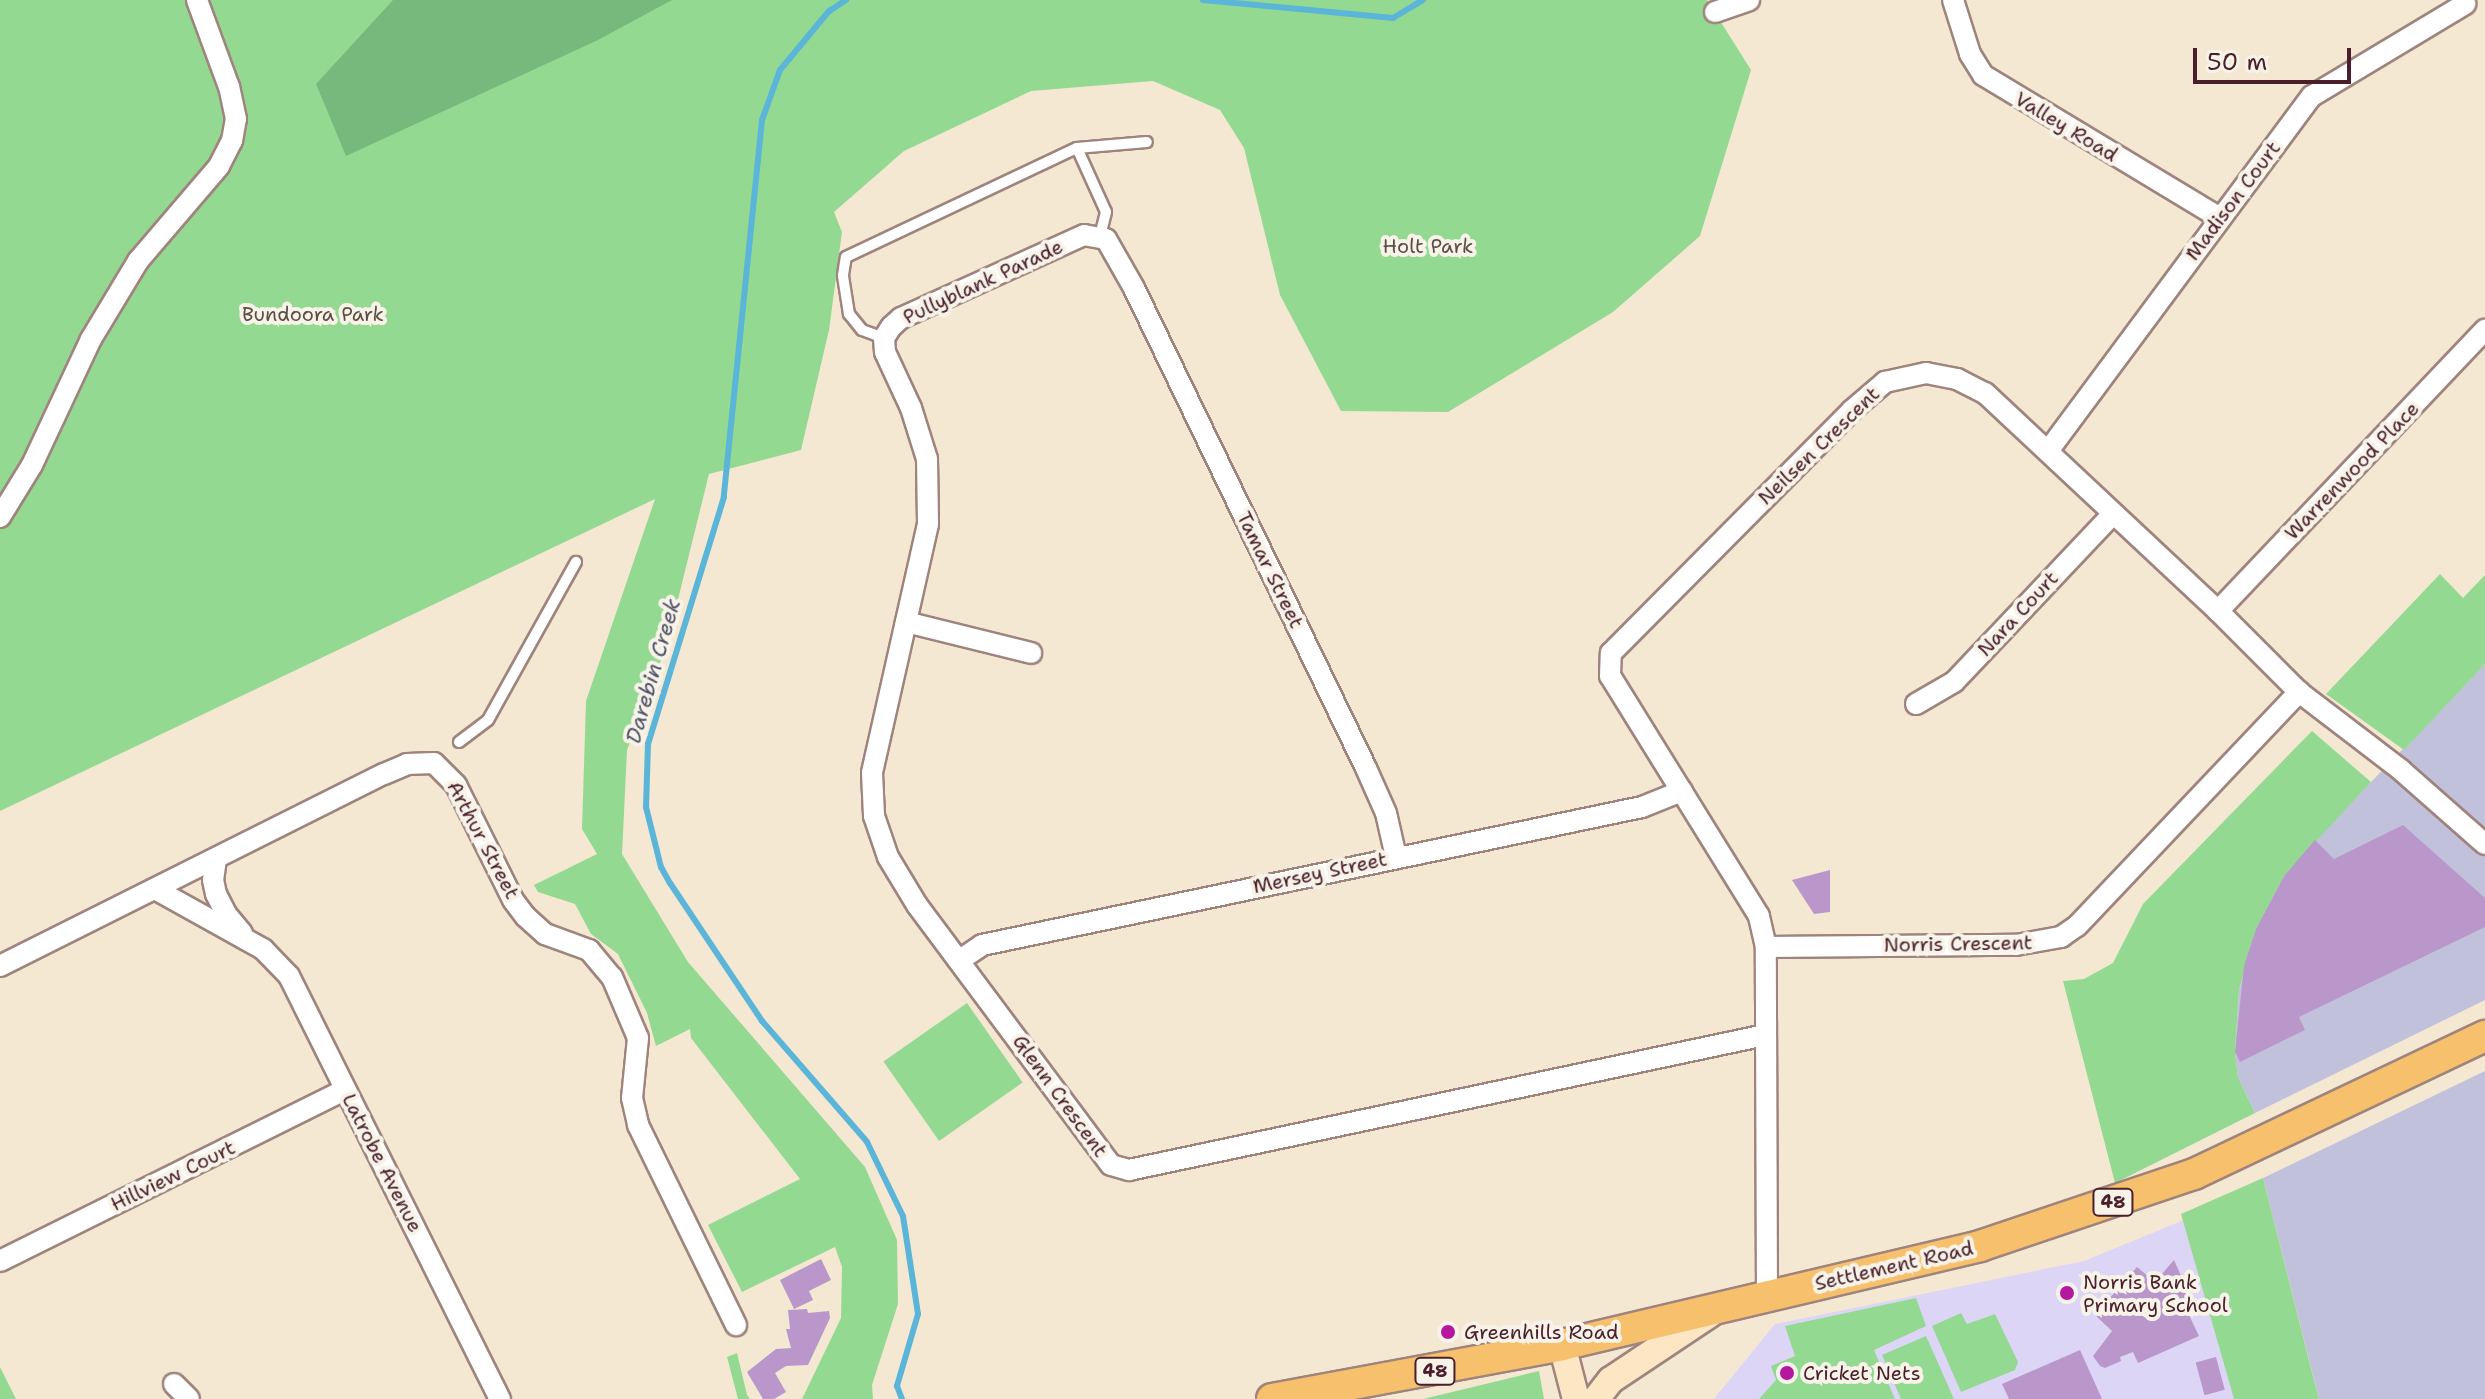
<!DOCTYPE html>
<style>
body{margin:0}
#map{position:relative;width:2485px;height:1399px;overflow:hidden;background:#f4e8d2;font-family:"Shantell Sans",sans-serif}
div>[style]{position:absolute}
.built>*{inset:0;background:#ddd5f6}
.industrial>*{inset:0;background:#c2c1dc}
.green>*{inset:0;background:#94d992;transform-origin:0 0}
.forest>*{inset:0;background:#77b97c}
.stream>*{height:6px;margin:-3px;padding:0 3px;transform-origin:3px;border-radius:3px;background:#5bb5d8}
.building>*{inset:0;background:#b997cb;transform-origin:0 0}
.roads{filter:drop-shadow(2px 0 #9f847e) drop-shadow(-2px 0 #9f847e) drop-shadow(0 2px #9f847e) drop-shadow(0 -2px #9f847e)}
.lane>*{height:10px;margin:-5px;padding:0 5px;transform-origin:5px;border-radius:5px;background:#fff}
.street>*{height:20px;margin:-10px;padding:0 10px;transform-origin:10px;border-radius:10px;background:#fff}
.secondary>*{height:26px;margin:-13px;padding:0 13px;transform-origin:13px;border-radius:13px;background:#fce6c4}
.primary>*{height:30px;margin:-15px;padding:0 15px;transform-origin:15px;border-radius:15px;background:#f7c06c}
.dots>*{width:22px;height:22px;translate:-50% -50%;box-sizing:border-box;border:4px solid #f7f3e8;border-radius:50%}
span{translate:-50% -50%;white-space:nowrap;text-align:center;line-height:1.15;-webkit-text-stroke:8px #f7f3e8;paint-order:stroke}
.shield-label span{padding:2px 6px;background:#f7f3e8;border:2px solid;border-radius:6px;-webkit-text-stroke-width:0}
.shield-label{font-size:18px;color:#4a1f2b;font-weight:700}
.street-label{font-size:20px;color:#4a1f2b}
.park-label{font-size:20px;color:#5c4e45}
.poi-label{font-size:20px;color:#4a1f2b}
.left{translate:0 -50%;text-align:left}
.water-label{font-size:22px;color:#505468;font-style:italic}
.scale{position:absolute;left:2193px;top:48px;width:158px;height:36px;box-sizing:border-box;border:4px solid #4a1f2b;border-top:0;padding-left:10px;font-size:24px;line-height:28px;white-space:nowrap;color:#4a1f2b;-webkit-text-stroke:6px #f7f3e8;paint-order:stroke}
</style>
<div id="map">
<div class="built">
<div style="clip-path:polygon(2184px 1220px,2234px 1399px,1714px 1399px,1775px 1324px,2084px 1261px)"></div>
</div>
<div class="industrial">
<div style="clip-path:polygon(2485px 664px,2485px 1000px,2255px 1113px,2238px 1077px,2235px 1052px,2239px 990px,2256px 929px,2284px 876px,2315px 840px)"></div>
<div style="clip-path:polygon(2485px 1071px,2485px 1399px,2319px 1399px,2263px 1178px)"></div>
</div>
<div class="green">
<div style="clip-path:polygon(0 0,1707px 0,1751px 70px,1700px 236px,1613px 312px,1448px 412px,1341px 411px,1280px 295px,1244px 148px,1220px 110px,1153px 81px,1031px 91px,904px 151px,834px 212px,842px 232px,829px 330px,801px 450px,709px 474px,667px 644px,627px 750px,622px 854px,688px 962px,865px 1167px,897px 1240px,898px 1304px,872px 1385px,873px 1399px,802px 1399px,841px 1318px,842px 1267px,835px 1247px,742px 1292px,708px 1225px,800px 1179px,691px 1038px,690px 1029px,656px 1046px,647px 1013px,618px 954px,591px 934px,575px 904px,538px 892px,534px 885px,597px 854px,582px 829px,586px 701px,655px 499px,0 811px)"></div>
<div style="clip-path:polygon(2440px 574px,2463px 598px,2485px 575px,2485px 664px,2404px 750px,2326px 694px)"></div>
<div style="clip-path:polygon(2312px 731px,2371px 782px,2284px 876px,2256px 929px,2239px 990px,2235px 1052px,2238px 1077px,2255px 1113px,2115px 1183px,2063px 981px,2084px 979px,2113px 963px,2143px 904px)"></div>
<div style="left:967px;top:1003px;width:97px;height:102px;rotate:55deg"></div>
<div style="clip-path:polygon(2263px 1178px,2314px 1380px,2319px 1399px,2234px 1399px,2181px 1214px)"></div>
<div style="clip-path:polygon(1916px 1298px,1926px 1326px,1874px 1350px,1895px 1399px,1759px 1399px,1776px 1380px,1771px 1366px,1795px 1356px,1785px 1326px)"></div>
<div style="clip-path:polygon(1961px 1313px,1967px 1324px,1995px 1314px,2018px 1362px,2015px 1370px,1961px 1392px,1932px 1326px)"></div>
<div style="clip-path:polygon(1926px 1336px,1954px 1399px,1901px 1399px,1882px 1355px)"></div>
<div style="clip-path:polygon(737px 1353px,747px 1395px,750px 1399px,738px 1399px,727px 1357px)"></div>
<div style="clip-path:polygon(0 1367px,16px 1399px,0 1399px)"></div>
<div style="clip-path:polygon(1539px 1371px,1544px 1399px,1423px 1399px)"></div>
</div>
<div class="forest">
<div style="clip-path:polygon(393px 0,672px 0,598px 40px,346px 156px,316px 84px)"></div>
</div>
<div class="stream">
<div style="left:846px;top:0;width:20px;rotate:147deg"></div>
<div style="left:829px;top:11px;width:77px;rotate:129.7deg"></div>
<div style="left:780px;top:70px;width:53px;rotate:109.8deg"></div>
<div style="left:762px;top:120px;width:379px;rotate:95.8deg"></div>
<div style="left:724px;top:497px;width:258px;rotate:107.1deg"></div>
<div style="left:648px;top:744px;width:63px;rotate:91.8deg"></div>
<div style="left:646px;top:807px;width:62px;rotate:76deg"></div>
<div style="left:661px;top:867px;width:18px;rotate:61deg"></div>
<div style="left:670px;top:883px;width:166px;rotate:56.3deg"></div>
<div style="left:762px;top:1021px;width:160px;rotate:49deg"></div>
<div style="left:867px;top:1142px;width:82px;rotate:64.1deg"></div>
<div style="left:903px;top:1216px;width:99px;rotate:81.3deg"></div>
<div style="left:918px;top:1314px;width:75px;rotate:106.3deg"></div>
<div style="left:897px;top:1386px;width:14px;rotate:69deg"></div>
<div style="left:1203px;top:0;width:191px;rotate:5.4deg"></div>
<div style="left:1393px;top:18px;width:35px;rotate:-31deg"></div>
</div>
<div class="building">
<div style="clip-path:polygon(2403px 825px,2485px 898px,2485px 927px,2299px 1017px,2305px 1030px,2240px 1062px,2235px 1052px,2244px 966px,2256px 929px,2284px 876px,2315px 840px,2334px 859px)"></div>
<div style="clip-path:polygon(1830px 870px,1830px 912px,1814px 914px,1792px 880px)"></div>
<div style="clip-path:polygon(821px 1259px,831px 1280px,809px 1291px,813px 1300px,794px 1309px,780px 1280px)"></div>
<div style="clip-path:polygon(2174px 1260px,2197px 1312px,2189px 1315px,2199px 1336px,2138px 1363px,2133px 1352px,2120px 1357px,2121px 1361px,2105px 1368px,2100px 1366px,2093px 1356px,2112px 1331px,2095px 1315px,2137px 1267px,2155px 1282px)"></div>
<div style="clip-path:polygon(807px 1309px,808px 1313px,829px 1311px,830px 1318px,808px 1365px,786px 1366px,775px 1373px,786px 1392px,774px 1399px,763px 1399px,747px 1372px,776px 1349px,791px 1348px,786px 1329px,790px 1329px,788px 1310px)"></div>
<div style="clip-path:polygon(2080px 1350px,2102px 1399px,2009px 1399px,2002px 1384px)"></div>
<div style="left:2216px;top:1357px;width:34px;height:21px;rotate:75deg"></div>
</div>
<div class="roads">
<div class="lane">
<div style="left:1077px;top:148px;width:70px;rotate:65.6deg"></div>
<div style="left:1106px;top:212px;width:25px;rotate:104deg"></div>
<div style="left:884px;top:338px;width:23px;rotate:-160deg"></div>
<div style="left:862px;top:330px;width:21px;rotate:-129deg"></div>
<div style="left:849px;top:314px;width:39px;rotate:-99deg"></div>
<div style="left:843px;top:275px;width:18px;rotate:-81deg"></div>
<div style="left:846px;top:257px;width:255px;rotate:-25.3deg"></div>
<div style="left:1077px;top:148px;width:70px;rotate:-4.9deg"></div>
<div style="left:459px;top:742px;width:36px;rotate:-37deg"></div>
<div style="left:488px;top:720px;width:181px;rotate:-60.9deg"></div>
</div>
<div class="street">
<div style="left:1953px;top:0;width:57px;rotate:72.5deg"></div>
<div style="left:1970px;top:54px;width:25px;rotate:58deg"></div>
<div style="left:1983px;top:75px;width:277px;rotate:31.1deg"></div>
<div style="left:1715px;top:12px;width:36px;rotate:-19deg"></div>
<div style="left:2048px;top:451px;width:442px;rotate:-53.4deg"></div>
<div style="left:2312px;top:96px;width:179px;rotate:-31deg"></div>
<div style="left:0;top:517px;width:61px;rotate:-58.4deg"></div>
<div style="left:32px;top:465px;width:139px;rotate:-64.9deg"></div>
<div style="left:91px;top:339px;width:91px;rotate:-58.9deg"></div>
<div style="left:138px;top:261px;width:125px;rotate:-49.5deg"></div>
<div style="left:219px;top:166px;width:28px;rotate:-63deg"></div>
<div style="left:232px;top:141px;width:22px;rotate:-80deg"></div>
<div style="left:236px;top:119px;width:33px;rotate:-102deg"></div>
<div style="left:229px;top:87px;width:93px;rotate:-110.2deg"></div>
<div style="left:2218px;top:611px;width:388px;rotate:-46.5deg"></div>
<div style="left:906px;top:622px;width:129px;rotate:13.9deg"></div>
<div style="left:1916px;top:704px;width:44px;rotate:-30.1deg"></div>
<div style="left:1954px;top:682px;width:230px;rotate:-46.6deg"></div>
<div style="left:1396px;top:857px;width:45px;rotate:-102.8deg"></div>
<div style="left:1386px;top:813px;width:49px;rotate:-114deg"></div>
<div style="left:1366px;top:768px;width:533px;rotate:-115.8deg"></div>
<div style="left:1134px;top:288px;width:56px;rotate:-119.7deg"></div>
<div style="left:1106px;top:239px;width:22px;rotate:-170deg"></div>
<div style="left:1084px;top:235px;width:201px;rotate:155.6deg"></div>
<div style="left:901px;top:318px;width:13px;rotate:138deg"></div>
<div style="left:891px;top:327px;width:13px;rotate:122deg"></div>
<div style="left:884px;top:338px;width:14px;rotate:86deg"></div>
<div style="left:885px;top:352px;width:62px;rotate:65.1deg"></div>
<div style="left:911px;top:408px;width:53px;rotate:72.6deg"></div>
<div style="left:927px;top:459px;width:65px;rotate:89.1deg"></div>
<div style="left:928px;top:524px;width:255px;rotate:102.7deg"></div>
<div style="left:872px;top:773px;width:43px;rotate:87.3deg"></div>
<div style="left:874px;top:816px;width:43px;rotate:71.1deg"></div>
<div style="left:888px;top:857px;width:56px;rotate:58.9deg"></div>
<div style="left:917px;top:905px;width:324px;rotate:53.3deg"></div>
<div style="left:1111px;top:1165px;width:19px;rotate:16deg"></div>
<div style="left:1129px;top:1170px;width:650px;rotate:-11.98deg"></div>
<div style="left:216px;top:859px;width:21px;rotate:98deg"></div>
<div style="left:213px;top:880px;width:14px;rotate:78deg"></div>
<div style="left:216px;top:894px;width:22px;rotate:63deg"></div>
<div style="left:226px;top:914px;width:25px;rotate:50deg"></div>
<div style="left:155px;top:889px;width:124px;rotate:29.1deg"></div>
<div style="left:263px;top:949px;width:37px;rotate:46deg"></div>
<div style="left:289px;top:976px;width:473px;rotate:63.5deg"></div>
<div style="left:1766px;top:947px;width:32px;rotate:-103deg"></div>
<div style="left:1759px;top:916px;width:282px;rotate:-121.8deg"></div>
<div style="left:1610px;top:676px;width:23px;rotate:-88deg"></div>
<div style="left:1611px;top:653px;width:341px;rotate:-45.2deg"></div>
<div style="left:1851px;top:411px;width:45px;rotate:-40.5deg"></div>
<div style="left:1885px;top:382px;width:42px;rotate:-12.4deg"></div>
<div style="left:1926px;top:373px;width:32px;rotate:11deg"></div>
<div style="left:1957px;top:379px;width:31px;rotate:27deg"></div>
<div style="left:1985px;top:393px;width:319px;rotate:43.1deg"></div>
<div style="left:2218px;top:611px;width:115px;rotate:45deg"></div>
<div style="left:960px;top:960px;width:27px;rotate:-34deg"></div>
<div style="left:982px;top:945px;width:674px;rotate:-11.81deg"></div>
<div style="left:1642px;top:807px;width:43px;rotate:-21.8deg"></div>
<div style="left:0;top:966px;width:429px;rotate:-26.6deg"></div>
<div style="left:384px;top:774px;width:25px;rotate:-23deg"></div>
<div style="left:407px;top:764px;width:27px;rotate:-2deg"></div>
<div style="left:434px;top:763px;width:31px;rotate:45deg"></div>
<div style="left:456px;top:785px;width:128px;rotate:63.6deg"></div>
<div style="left:513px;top:900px;width:20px;rotate:53deg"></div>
<div style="left:525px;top:916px;width:27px;rotate:42deg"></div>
<div style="left:545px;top:934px;width:47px;rotate:20deg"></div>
<div style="left:589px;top:950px;width:35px;rotate:50deg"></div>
<div style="left:612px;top:977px;width:66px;rotate:66.9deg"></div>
<div style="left:638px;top:1038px;width:60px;rotate:95.7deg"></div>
<div style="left:632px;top:1098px;width:28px;rotate:77deg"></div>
<div style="left:638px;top:1125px;width:223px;rotate:63.9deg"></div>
<div style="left:0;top:1261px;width:385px;rotate:-26.4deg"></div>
<div style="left:1767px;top:1296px;width:349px;rotate:-90.2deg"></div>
<div style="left:1766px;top:947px;width:250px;rotate:-0.5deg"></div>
<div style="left:2016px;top:945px;width:46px;rotate:-10.1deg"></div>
<div style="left:2061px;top:937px;width:19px;rotate:-35deg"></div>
<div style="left:2077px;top:926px;width:323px;rotate:-46.5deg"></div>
<div style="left:2299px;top:692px;width:128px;rotate:37.4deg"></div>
<div style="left:2401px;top:770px;width:112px;rotate:41.4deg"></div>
<div style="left:174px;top:1384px;width:21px;rotate:45deg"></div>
</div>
<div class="secondary">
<div style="left:1562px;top:1345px;width:56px;rotate:75.5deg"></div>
<div style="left:1596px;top:1399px;width:24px;rotate:-52deg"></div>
<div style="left:1611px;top:1380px;width:119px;rotate:-33.7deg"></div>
</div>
<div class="primary">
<div style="left:1272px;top:1399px;width:295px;rotate:-10.5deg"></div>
<div style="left:1562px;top:1345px;width:430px;rotate:-13.3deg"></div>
<div style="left:1980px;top:1246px;width:226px;rotate:-18.6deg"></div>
<div style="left:2194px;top:1174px;width:322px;rotate:-25.4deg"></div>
</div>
</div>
<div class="dots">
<div style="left:2067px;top:1293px;background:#b5179e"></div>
<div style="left:1448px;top:1332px;background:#b5179e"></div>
<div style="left:1787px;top:1373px;background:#b5179e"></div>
</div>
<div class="shield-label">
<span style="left:2113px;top:1202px">48</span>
<span style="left:1435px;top:1371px">48</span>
</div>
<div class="street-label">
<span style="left:2066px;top:127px;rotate:31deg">Valley Road</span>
<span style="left:2233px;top:201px;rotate:-53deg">Madison Court</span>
<span style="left:983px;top:282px;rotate:-25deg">Pullyblank Parade</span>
<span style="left:1819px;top:446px;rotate:-44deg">Neilsen Crescent</span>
<span style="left:2352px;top:471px;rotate:-46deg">Warrenwood Place</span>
<span style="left:1270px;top:570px;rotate:64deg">Tamar Street</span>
<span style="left:2018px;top:614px;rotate:-47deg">Nara Court</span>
<span style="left:483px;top:840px;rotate:62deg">Arthur Street</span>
<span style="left:1320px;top:873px;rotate:-12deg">Mersey Street</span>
<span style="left:1958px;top:944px;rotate:-1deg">Norris Crescent</span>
<span style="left:1060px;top:1096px;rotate:54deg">Glenn Crescent</span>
<span style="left:382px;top:1163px;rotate:63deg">Latrobe Avenue</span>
<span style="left:173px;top:1176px;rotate:-26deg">Hillview Court</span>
<span style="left:1894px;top:1266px;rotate:-13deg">Settlement Road</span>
</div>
<div class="park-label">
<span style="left:1428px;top:246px">Holt Park</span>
<span style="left:313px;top:314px">Bundoora Park</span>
</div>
<div class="poi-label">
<span class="left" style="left:2083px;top:1294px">Norris Bank<br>Primary School</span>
<span class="left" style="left:1464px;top:1332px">Greenhills Road</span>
<span class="left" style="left:1803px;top:1373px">Cricket Nets</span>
</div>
<div class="water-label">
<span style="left:653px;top:671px;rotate:-74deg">Darebin Creek</span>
</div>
<div class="scale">50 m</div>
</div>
